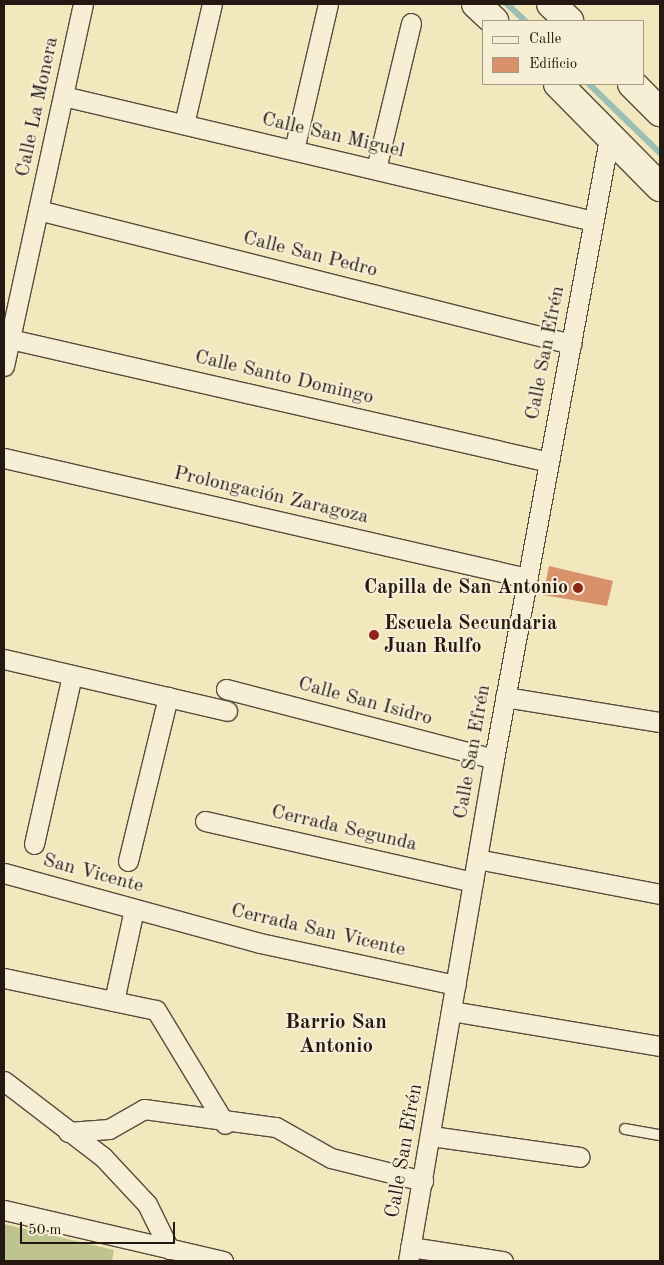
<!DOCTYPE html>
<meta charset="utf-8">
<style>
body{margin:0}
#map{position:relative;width:664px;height:1265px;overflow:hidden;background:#f3e7be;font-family:"Old Standard TT",serif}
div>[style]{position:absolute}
.green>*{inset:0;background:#bfc48e}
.stream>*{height:6px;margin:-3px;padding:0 3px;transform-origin:3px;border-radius:3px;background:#9bbfb3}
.building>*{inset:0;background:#d9916c}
.roads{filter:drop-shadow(1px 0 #584c3e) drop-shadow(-1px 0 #584c3e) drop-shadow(0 1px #584c3e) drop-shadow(0 -1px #584c3e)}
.service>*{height:10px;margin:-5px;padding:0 5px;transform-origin:5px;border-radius:5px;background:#f7efd5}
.minor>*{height:19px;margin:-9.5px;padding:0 9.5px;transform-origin:9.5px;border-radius:9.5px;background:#f7efd5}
.secondary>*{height:28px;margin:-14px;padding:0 14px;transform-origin:14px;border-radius:14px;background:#f7efd5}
.dots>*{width:14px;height:14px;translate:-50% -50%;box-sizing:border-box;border:2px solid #f7efd5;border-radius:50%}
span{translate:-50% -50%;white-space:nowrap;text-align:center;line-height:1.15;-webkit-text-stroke:4px #f7efd5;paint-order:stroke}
.street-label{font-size:20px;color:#251813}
.poi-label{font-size:20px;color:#251813;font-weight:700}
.right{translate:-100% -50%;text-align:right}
.left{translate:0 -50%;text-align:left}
.neighbourhood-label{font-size:21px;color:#251813;font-weight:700}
.frame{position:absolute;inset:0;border:5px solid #251813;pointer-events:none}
.legend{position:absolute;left:482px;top:20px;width:162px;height:65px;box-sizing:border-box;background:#f7efd5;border:1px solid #a39987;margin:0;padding:6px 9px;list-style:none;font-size:15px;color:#251813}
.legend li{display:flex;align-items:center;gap:10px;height:25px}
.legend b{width:25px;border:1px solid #a39987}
.scale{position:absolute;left:20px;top:1222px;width:155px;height:22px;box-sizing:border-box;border:2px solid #251813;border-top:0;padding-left:6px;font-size:15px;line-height:18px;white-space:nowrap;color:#251813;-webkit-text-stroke:4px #f7efd5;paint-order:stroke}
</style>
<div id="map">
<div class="green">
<div style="clip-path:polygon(4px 1224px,114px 1250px,112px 1261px,4px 1261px)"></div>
</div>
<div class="stream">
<div style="left:507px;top:4px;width:25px;rotate:43deg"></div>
<div style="left:589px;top:84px;width:99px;rotate:44.2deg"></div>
</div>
<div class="building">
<div style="clip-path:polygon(549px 566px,613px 581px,607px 606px,543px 595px)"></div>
</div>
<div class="roads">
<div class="service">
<div style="left:625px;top:1129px;width:36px;rotate:10deg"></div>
</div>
<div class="minor">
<div style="left:63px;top:96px;width:545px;rotate:13.27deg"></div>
<div style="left:184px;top:124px;width:123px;rotate:-76.9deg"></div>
<div style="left:294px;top:150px;width:150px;rotate:-76.9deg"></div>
<div style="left:376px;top:169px;width:150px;rotate:-76.5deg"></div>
<div style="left:38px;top:210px;width:550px;rotate:14.11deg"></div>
<div style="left:10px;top:339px;width:553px;rotate:12.85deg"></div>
<div style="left:4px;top:366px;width:371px;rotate:-77.7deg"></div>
<div style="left:4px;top:458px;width:537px;rotate:12.92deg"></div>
<div style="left:4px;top:659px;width:229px;rotate:13.1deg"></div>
<div style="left:226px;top:689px;width:277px;rotate:14.6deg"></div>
<div style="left:505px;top:697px;width:157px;rotate:9.2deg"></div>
<div style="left:205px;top:821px;width:275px;rotate:12.8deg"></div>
<div style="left:34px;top:844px;width:173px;rotate:-77.3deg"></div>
<div style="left:477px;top:859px;width:186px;rotate:10.8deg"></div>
<div style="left:128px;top:861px;width:169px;rotate:-76.3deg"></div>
<div style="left:4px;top:873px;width:265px;rotate:15.3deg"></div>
<div style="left:260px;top:943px;width:200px;rotate:12.1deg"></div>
<div style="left:4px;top:978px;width:155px;rotate:11.9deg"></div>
<div style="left:156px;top:1010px;width:133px;rotate:58.8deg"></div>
<div style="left:114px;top:1001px;width:94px;rotate:-77.7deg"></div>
<div style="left:451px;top:1011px;width:212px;rotate:9.5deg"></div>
<div style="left:4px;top:1081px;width:125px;rotate:37.5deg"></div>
<div style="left:103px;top:1157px;width:64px;rotate:46.9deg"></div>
<div style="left:147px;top:1204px;width:50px;rotate:63.9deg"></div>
<div style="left:68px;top:1132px;width:41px;rotate:-4.2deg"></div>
<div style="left:109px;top:1129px;width:40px;rotate:-29.7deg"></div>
<div style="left:144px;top:1109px;width:133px;rotate:7.8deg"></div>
<div style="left:276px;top:1127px;width:63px;rotate:29.4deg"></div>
<div style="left:331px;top:1158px;width:95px;rotate:14deg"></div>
<div style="left:431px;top:1136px;width:150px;rotate:8deg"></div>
<div style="left:4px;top:1210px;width:225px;rotate:13.1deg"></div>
<div style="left:410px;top:1247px;width:94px;rotate:8.6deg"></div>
<div style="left:408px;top:1261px;width:509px;rotate:-80.28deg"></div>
<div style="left:494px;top:759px;width:637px;rotate:-79.5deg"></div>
</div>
<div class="secondary">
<div style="left:476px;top:4px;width:25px;rotate:43deg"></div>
<div style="left:551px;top:4px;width:25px;rotate:43deg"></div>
<div style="left:558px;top:84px;width:145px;rotate:45.3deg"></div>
<div style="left:632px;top:84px;width:40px;rotate:45deg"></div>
</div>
</div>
<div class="dots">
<div style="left:578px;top:588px;background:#8f2418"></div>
<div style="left:374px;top:635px;background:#8f2418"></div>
</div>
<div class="street-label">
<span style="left:38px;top:107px;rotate:-78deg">Calle La Monera</span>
<span style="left:333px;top:136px;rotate:13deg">Calle San Miguel</span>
<span style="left:310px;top:255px;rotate:14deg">Calle San Pedro</span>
<span style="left:546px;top:353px;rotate:-79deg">Calle San Efrén</span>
<span style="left:284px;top:378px;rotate:13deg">Calle Santo Domingo</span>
<span style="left:271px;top:496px;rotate:13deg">Prolongación Zaragoza</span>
<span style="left:365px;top:702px;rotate:15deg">Calle San Isidro</span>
<span style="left:473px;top:752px;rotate:-80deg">Calle San Efrén</span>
<span style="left:344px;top:829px;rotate:13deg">Cerrada Segunda</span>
<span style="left:93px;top:874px;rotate:15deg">San Vicente</span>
<span style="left:318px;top:931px;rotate:13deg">Cerrada San Vicente</span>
<span style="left:405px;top:1151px;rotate:-80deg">Calle San Efrén</span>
</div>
<div class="poi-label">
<span class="right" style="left:568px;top:588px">Capilla de San Antonio</span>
<span class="left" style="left:384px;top:636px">Escuela Secundaria<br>Juan Rulfo</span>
</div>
<div class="neighbourhood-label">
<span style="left:336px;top:1035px">Barrio San<br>Antonio</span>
</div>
<div class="frame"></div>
<ul class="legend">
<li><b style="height:6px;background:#f7efd5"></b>Calle</li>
<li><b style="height:14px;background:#d9916c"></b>Edificio</li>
</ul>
<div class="scale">50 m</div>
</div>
